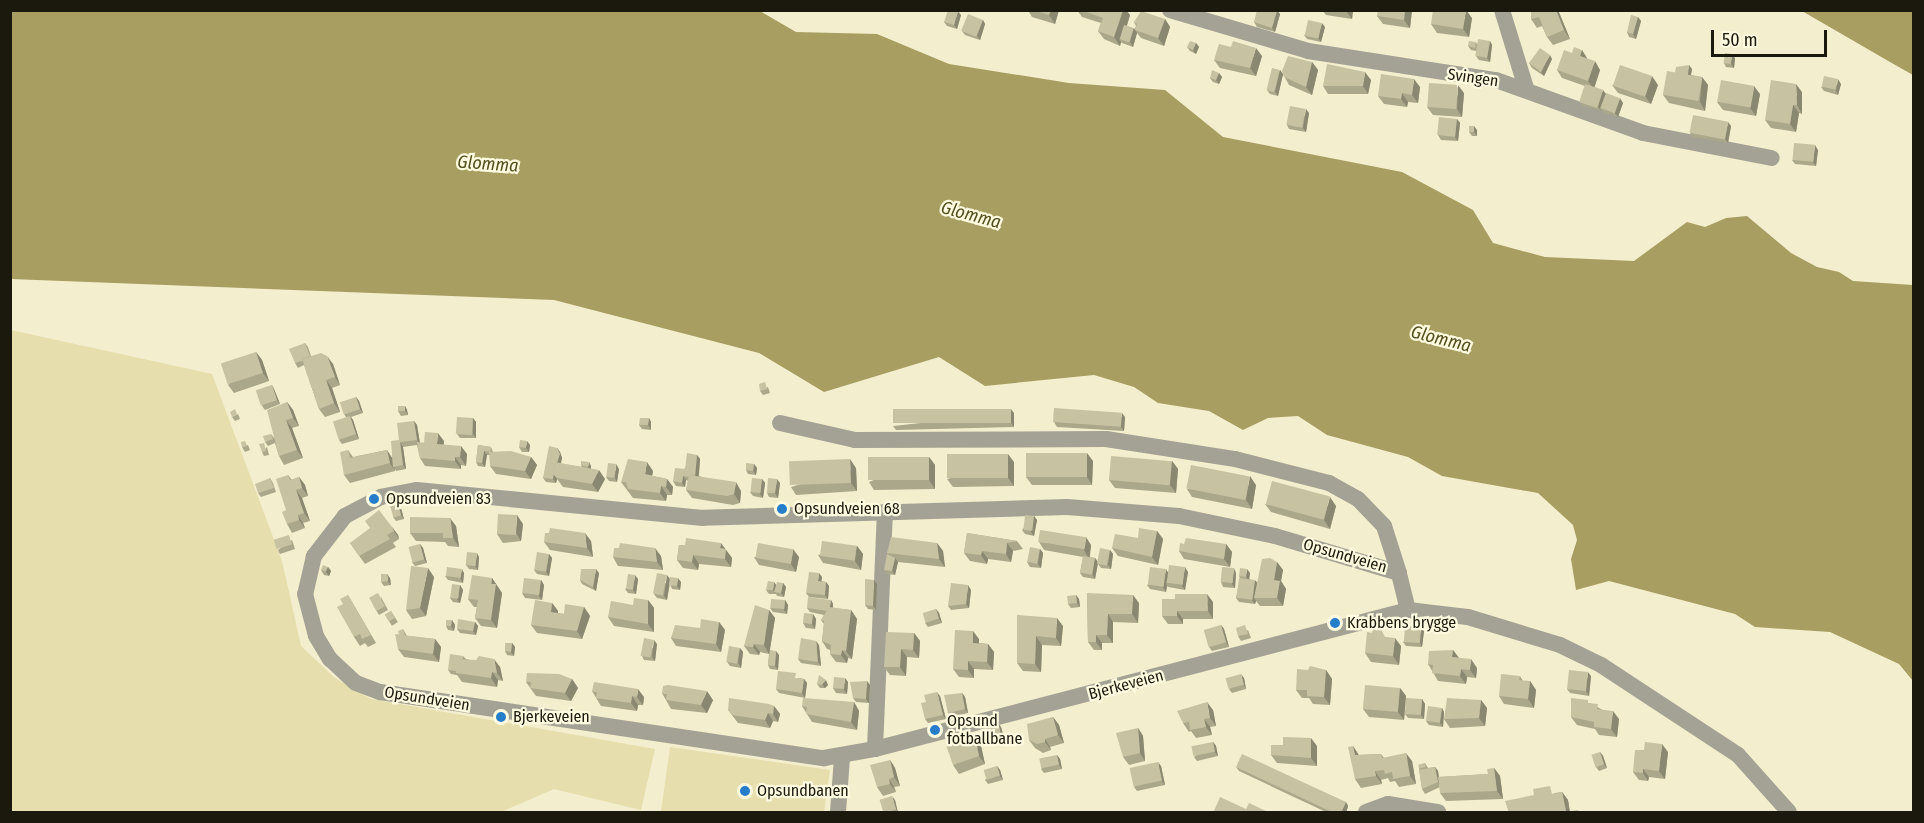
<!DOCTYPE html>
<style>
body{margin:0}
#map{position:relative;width:1924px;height:823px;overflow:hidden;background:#f3eecd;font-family:"Fira Sans Condensed",sans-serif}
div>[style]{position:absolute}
.green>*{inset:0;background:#e6deac}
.water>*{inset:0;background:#a89e61}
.minor>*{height:16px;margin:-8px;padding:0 8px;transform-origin:8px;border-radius:8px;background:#a4a294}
.wall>*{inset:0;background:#aba78b;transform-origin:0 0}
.shaded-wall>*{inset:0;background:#8b8871}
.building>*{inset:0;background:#c7c2a2;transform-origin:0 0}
.dots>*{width:16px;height:16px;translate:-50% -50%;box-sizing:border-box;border:3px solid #fffbe0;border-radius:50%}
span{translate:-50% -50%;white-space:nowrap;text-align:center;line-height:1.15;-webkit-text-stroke:4.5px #fffbe0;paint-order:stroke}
.street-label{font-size:16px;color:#1b190d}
.poi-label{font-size:16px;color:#1b190d}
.left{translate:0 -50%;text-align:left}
.water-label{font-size:18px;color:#554e1e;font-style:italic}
.frame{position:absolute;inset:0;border:12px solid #1b190d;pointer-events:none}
.scale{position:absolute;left:1711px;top:30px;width:116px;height:27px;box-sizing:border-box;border:3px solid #1b190d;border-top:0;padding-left:8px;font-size:18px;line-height:21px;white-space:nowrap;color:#1b190d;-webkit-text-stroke:4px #fffbe0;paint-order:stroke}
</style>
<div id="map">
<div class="green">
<div style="clip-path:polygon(11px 330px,212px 374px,282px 561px,301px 646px,335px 678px,371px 699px,655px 749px,641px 810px,554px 789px,501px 812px,11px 812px)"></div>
<div style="clip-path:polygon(670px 747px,830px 770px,824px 812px,661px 812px)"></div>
</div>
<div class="water">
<div style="clip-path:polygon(11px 10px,760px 11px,796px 32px,877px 34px,949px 64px,1069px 83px,1165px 90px,1223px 137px,1402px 172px,1473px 210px,1493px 243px,1545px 257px,1634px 261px,1687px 222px,1705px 227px,1726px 218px,1747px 216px,1791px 253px,1817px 267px,1839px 272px,1853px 281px,1913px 285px,1913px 681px,1899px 664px,1830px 632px,1755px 627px,1735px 614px,1609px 581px,1576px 590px,1571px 559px,1577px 540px,1573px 525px,1538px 493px,1442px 476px,1408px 457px,1327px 435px,1298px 416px,1268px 418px,1243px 430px,1209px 411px,1158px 403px,1134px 387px,1094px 375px,985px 386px,939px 357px,824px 392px,759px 353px,554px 300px,11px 279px)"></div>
<div style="clip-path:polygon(1802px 11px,1913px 11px,1913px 75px,1890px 62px)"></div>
</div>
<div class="minor">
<div style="left:1170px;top:10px;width:144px;rotate:16.5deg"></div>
<div style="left:1308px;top:51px;width:190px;rotate:8.8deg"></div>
<div style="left:1496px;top:80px;width:156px;rotate:19.8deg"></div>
<div style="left:1643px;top:133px;width:131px;rotate:11deg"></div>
<div style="left:1502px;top:10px;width:82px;rotate:72.9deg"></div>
<div style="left:780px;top:423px;width:77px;rotate:12.8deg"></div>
<div style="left:855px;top:440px;width:251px;rotate:-0.2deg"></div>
<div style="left:1106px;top:439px;width:131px;rotate:8.8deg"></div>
<div style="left:1235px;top:459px;width:97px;rotate:14.3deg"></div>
<div style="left:1329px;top:483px;width:33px;rotate:29deg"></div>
<div style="left:1358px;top:499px;width:37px;rotate:46deg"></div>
<div style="left:1384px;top:526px;width:49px;rotate:72.3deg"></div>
<div style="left:1408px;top:610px;width:38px;rotate:-104deg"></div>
<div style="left:1399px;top:573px;width:129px;rotate:-163.4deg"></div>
<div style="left:1275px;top:536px;width:98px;rotate:-168.2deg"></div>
<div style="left:1179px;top:516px;width:112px;rotate:-175.4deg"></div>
<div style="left:1067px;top:507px;width:364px;rotate:178.3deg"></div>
<div style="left:703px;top:518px;width:288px;rotate:-174.4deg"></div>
<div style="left:416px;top:490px;width:36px;rotate:169deg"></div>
<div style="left:381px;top:497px;width:41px;rotate:152.2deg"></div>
<div style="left:345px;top:516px;width:51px;rotate:127.8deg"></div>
<div style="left:314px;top:556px;width:39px;rotate:103deg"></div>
<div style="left:305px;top:594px;width:43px;rotate:75.3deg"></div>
<div style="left:316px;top:636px;width:27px;rotate:59deg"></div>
<div style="left:330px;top:659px;width:35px;rotate:43deg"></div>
<div style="left:356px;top:683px;width:26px;rotate:21deg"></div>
<div style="left:380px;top:692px;width:449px;rotate:8.5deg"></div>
<div style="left:824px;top:758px;width:52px;rotate:-10deg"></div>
<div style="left:875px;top:749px;width:551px;rotate:-14.62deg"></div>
<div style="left:1408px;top:610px;width:60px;rotate:6.7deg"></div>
<div style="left:1468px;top:617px;width:96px;rotate:16.9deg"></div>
<div style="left:1560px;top:645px;width:46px;rotate:26deg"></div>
<div style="left:1601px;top:665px;width:164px;rotate:33.3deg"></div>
<div style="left:1738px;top:755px;width:76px;rotate:48.2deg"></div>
<div style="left:875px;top:749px;width:237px;rotate:-87.6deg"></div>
<div style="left:838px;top:812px;width:55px;rotate:-85.8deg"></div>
<div style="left:1366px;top:812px;width:23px;rotate:-20deg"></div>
<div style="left:1388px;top:804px;width:51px;rotate:9.1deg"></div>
</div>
<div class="wall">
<div style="clip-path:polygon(1028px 10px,1059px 10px,1055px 24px,1032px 17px)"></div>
<div style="clip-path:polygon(1077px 10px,1126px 10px,1130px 15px,1127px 26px,1135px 29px,1136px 26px,1134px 22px,1165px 19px,1170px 27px,1164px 46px,1141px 38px,1137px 33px,1133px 47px,1122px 43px,1121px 42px,1120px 46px,1104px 39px,1098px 31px,1101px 23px,1082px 17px)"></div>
<div style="clip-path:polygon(1322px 10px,1353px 10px,1352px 19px,1326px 15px)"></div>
<div style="clip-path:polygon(1412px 10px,1410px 28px,1383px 24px,1377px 16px)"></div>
<div style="clip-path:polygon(1558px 10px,1570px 39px,1553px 45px,1547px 37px,1542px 26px,1537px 28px,1531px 19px,1531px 11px)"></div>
<div style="clip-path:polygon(1280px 14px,1275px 32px,1257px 27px,1254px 22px)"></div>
<div style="clip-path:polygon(961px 15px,957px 29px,947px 26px,944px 22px)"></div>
<div style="clip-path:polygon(1638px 17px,1641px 21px,1636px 39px,1629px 37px,1627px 32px)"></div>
<div style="clip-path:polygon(1472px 18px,1469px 37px,1437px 33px,1431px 24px)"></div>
<div style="clip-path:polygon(983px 20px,985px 24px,980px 40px,965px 35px,962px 31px)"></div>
<div style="clip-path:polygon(1325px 27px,1321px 42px,1307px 39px,1304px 35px)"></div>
<div style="clip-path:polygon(1490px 41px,1492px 45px,1490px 62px,1479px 60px,1476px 56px,1476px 51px,1471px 50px,1468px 46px,1476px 42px,1477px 44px)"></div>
<div style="clip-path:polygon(1196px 43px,1199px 47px,1196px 54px,1190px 51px,1187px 47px)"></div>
<div style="clip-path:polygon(1582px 50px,1587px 59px,1600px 70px,1594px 87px,1623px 103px,1618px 117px,1603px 112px,1601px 110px,1601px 111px,1583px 106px,1580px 102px,1585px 86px,1562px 78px,1557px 70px,1572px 53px)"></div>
<div style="clip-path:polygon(1262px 56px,1256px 76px,1220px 68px,1214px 60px)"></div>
<div style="clip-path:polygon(1735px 58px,1734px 68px,1726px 67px,1724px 63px)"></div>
<div style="clip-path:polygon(1552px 59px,1544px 76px,1532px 68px,1529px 63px)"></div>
<div style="clip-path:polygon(1312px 62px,1318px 70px,1312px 95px,1289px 85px,1283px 74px,1278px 96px,1270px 94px,1267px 90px,1280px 70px,1283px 74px)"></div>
<div style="clip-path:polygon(1692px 69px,1691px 75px,1702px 77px,1708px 85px,1705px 111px,1669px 103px,1663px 95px,1675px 73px)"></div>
<div style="clip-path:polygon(1219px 73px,1222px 77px,1219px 84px,1213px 82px,1210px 78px)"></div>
<div style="clip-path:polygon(1371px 80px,1368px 94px,1328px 94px,1323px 86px)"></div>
<div style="clip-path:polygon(1841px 84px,1838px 95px,1824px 91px,1821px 87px)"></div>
<div style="clip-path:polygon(1612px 85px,1658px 85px,1651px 104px,1618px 93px)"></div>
<div style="clip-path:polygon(1420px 87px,1418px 103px,1408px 102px,1407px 107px,1384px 104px,1378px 96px)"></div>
<div style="clip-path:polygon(1802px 92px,1802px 114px,1799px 113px,1796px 132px,1771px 128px,1765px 120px)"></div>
<div style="clip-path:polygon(1464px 93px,1462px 117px,1433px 115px,1427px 107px)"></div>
<div style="clip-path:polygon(1760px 94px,1756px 116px,1723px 110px,1717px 102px)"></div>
<div style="clip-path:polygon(1309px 113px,1306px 132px,1289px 129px,1287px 125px)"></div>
<div style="clip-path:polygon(1457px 119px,1460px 123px,1458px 141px,1441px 140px,1438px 135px)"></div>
<div style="clip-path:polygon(1731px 126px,1728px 143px,1692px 137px,1690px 133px)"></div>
<div style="clip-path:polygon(1477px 130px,1477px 136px,1472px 136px,1469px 132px)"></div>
<div style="clip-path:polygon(1818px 150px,1816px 166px,1795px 164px,1792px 160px)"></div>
<div style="clip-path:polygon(305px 343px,308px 347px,311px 356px,333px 364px,340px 385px,332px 388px,340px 412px,325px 417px,319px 409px,304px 365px,298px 368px,295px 363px)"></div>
<div style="clip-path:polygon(256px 352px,262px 360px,269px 381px,234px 393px,228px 385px)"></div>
<div style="clip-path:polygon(272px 385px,274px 389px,280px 404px,265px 410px,262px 406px)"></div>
<div style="clip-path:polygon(768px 387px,770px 393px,763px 395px,760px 391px)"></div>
<div style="clip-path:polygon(356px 397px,359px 401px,363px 413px,351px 417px,353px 420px,359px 439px,342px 444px,339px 440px,346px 417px,344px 414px)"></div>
<div style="clip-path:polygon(287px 402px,293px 410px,299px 426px,292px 428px,303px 458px,284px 465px,279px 456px,275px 443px,268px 446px,265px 442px,271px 434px,274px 438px)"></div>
<div style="clip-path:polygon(405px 406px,407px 410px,408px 415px,401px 416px,398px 411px)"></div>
<div style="clip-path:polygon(1014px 413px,1014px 427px,896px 430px,893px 426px)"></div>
<div style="clip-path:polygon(238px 414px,240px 419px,235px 421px,232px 417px)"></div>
<div style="clip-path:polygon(1125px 417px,1124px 431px,1057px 427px,1054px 422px)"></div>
<div style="clip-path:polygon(473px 418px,476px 422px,476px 438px,460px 438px,457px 434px)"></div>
<div style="clip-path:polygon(649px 418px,651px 422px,651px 430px,642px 429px,639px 425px)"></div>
<div style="clip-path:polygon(414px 421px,417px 425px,420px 443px,444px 441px,443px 445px,467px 454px,466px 466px,461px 465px,461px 469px,425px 466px,420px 458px,417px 445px,403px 447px,406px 469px,396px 471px,395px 469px,395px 471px,350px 483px,344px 475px,348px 450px,353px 457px,387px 450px,392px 458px,399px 440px)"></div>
<div style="clip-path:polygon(248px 445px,250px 450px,245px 452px,242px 447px)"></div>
<div style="clip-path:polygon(478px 445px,491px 447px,493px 452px,531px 457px,537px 465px,531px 479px,496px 474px,490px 466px,490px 455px,487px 455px,485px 467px,478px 466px,476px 462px)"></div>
<div style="clip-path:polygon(530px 445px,529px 452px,522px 452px,519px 447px)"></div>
<div style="clip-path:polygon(267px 447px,269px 455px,264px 456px,262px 452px)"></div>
<div style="clip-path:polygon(557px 448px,560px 452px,562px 458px,561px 464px,582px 467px,581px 465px,591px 466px,591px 469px,605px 479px,598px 492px,563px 487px,557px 479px,556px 483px,546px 482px,543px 478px)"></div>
<div style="clip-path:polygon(697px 455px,700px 459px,699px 476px,741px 491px,740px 503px,733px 505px,692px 498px,686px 490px,688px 481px,686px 480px,685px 487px,676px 486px,673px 481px)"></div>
<div style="clip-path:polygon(929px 457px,935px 465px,935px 489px,874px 490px,869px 482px)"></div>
<div style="clip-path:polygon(1093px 461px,1092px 485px,1032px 485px,1026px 477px)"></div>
<div style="clip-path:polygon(1172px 461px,1178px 469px,1176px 493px,1115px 488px,1109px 480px)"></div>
<div style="clip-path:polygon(1014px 462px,1014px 486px,953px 487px,947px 479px)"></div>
<div style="clip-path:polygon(754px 464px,757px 468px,756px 475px,748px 474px,746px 470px)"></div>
<div style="clip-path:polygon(856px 468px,857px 491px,796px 495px,791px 487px)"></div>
<div style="clip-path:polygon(619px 469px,617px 482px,609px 481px,606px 477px)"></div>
<div style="clip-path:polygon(653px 471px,652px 476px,667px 479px,673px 487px,672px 495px,667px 495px,666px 501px,633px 498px,621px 482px)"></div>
<div style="clip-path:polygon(288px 475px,292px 480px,299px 477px,305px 485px,308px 496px,302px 498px,310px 521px,303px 523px,305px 528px,292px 533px,287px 524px)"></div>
<div style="clip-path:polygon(270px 478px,273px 483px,276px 492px,261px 497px,258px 493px)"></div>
<div style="clip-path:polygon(762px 479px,765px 483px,763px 498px,753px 496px,750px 492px)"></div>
<div style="clip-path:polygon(780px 483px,778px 498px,769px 497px,767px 493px)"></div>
<div style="clip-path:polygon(1256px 485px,1252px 509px,1192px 497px,1187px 489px)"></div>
<div style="clip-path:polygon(397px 501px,400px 505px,404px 519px,396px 521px,393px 517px)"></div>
<div style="clip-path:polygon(1265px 504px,1336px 506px,1330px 529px,1271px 512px)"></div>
<div style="clip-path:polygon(1034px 516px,1037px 520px,1034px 536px,1025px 534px,1022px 530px)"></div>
<div style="clip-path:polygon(523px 524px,521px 541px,503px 543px,497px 534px)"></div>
<div style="clip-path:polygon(456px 526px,459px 547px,448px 546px,445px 542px,416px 541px,410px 533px)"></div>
<div style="clip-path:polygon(392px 527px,398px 535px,399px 539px,393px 543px,396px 547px,365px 564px,350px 543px)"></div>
<div style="clip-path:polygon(1157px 531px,1163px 539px,1158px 565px,1118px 556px,1112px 548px)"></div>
<div style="clip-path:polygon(967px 533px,1017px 541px,1023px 549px,1013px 551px,1011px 562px,988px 559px,987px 564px,970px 561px,964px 553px)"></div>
<div style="clip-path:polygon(292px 540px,295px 549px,280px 554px,278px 550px)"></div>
<div style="clip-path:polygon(591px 541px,593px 557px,550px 550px,544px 542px)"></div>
<div style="clip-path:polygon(1039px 542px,1091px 545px,1090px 557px,1095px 558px,1098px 562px,1110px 550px,1113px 554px,1111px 569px,1101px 568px,1098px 564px,1095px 579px,1083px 577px,1080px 573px,1083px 557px,1044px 550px)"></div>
<div style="clip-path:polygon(937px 543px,943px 551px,945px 567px,898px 562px,895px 575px,887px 574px,884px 570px,889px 555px,887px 553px)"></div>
<div style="clip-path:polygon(420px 544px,423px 548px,427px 563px,415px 566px,412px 562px)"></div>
<div style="clip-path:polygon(1184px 544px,1226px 544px,1232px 552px,1230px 567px,1184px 559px,1179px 551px)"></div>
<div style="clip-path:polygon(679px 545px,725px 549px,732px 558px,731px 567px,699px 564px,698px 570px,683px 568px,677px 560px)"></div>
<div style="clip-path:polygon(857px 546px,863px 554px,861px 570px,823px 563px,818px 555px)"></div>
<div style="clip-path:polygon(1040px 549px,1043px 553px,1041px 568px,1030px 567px,1027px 562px)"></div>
<div style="clip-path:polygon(549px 554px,552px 558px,549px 576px,537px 574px,534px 570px)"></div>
<div style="clip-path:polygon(661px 556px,663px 570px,618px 566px,613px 557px)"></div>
<div style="clip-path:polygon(479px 557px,478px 570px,469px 569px,466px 565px)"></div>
<div style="clip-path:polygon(754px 557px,799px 557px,796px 572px,759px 565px)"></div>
<div style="clip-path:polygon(1277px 562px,1283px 570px,1281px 581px,1286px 589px,1283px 606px,1260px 606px,1256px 601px,1255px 604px,1239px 602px,1236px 598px,1240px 578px,1239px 576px,1250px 573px,1249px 579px,1257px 582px)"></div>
<div style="clip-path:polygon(328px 567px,331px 571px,329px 576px,324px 575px,321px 570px)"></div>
<div style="clip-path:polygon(1168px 572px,1188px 572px,1185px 590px,1168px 587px,1167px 586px,1166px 592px,1150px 589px,1147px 585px)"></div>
<div style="clip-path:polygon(464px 573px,463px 583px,448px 580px,445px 576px)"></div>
<div style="clip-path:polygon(599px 573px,596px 591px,582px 584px,580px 580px)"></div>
<div style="clip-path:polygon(1236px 573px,1235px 588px,1223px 587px,1221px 582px)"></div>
<div style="clip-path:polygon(434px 577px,426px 616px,412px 619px,406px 610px)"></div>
<div style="clip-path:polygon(822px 577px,821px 581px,826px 582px,829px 586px,828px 599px,809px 597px,806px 593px)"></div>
<div style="clip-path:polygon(390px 578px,391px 585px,384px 586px,381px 582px)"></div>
<div style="clip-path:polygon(492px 578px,502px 593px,497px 628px,481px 626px,475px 618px,477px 607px,474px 607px,468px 599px)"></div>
<div style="clip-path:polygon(638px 579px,636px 594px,628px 593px,625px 589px)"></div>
<div style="clip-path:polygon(670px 579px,681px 582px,680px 590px,672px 589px,670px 584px,667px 600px,657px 598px,654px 594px)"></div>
<div style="clip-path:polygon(541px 580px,544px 585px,542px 600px,525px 598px,522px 593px)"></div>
<div style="clip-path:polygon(783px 583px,786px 587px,784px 597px,777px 596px,776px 594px,769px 594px,766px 590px)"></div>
<div style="clip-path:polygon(877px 584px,876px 610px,868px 609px,865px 605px)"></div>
<div style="clip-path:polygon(460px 585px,463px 590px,460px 603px,453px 602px,450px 598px)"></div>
<div style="clip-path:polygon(971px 590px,969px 608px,951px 610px,948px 606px)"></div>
<div style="clip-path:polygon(1087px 593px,1139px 603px,1138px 623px,1113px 622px,1113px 643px,1102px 643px,1102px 650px,1094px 650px,1088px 642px)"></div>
<div style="clip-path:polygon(348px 595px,376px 643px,368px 647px,365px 643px,360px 646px,354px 637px,343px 604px)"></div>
<div style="clip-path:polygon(1076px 595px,1079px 599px,1080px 607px,1071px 608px,1068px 604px)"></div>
<div style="clip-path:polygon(381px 597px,388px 610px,379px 615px,376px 610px)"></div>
<div style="clip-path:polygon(1162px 599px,1213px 602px,1213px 619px,1183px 619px,1183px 624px,1168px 624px,1162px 616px)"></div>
<div style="clip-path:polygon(648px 600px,654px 608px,654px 632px,614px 626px,608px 617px,633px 605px)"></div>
<div style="clip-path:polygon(785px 600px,788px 605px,787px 614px,773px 612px,770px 608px)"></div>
<div style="clip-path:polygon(831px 600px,833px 604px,833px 608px,851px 610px,857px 619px,852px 659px,848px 658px,847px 663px,836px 662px,830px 654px,830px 650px,827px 649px,822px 641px,824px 624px,821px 620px,824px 615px,810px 612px,807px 608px)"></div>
<div style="clip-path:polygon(552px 603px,558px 611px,558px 613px,564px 614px,584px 607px,590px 616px,582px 639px,537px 633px,531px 625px)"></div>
<div style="clip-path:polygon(936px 609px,939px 613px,942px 623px,928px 627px,925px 623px)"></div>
<div style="clip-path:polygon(769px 610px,775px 618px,770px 650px,779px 655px,778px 670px,770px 669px,768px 665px,769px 654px,760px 652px,759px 655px,750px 654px,744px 646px)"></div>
<div style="left:391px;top:611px;width:13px;height:7px;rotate:58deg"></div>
<div style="clip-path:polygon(813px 614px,816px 619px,815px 629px,806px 628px,803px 623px)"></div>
<div style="clip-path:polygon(1017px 615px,1063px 626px,1061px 646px,1042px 645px,1041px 672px,1023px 671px,1017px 663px)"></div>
<div style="clip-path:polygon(452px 620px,455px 625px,454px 631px,448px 630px,446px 626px)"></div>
<div style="clip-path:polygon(475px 622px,478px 626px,476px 635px,460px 633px,457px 629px)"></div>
<div style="clip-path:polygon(719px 622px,725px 630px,721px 652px,676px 646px,671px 638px)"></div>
<div style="clip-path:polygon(1221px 625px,1224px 629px,1229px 647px,1212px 651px,1209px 647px)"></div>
<div style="clip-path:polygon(403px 629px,407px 636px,435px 639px,441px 647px,439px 662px,404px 657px,398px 649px,399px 635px)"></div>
<div style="clip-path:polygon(1248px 630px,1251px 638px,1241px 641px,1238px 636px)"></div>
<div style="clip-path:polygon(1424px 631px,1422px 647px,1406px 646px,1403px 642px)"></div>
<div style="clip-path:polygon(914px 633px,920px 641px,919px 658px,907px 657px,906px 676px,890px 675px,884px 667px)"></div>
<div style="clip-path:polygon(1387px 637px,1401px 646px,1399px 665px,1371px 662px,1365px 653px)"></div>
<div style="clip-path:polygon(979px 639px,979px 643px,988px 644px,994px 652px,993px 670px,974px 669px,974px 678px,959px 677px,953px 669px)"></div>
<div style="clip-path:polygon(512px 643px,515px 647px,514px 656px,507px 655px,505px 651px)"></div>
<div style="clip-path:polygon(657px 644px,655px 661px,644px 660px,642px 656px)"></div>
<div style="clip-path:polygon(819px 645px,821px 666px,801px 663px,798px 659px)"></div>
<div style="clip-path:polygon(740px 648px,743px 652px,741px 668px,730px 666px,727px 662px)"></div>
<div style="clip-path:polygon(1453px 650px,1459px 658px,1477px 668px,1476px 678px,1467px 677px,1466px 684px,1438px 681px,1428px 664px)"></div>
<div style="clip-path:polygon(463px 656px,466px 659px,500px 667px,503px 681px,498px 680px,497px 687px,462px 682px,457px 675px,451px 674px,448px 670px)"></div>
<div style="clip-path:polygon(1326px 670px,1332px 679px,1330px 705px,1313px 704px,1309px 698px,1302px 698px,1296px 690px)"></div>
<div style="clip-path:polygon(1520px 676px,1523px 681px,1530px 681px,1536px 690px,1534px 708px,1504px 704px,1499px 696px)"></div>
<div style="clip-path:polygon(1591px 676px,1589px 696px,1570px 693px,1567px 689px)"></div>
<div style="clip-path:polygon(799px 678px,804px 679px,807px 683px,805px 698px,779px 693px,776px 689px)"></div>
<div style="clip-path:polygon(1244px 678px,1246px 689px,1232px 693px,1229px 689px)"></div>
<div style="clip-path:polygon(572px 679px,578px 688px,571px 701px,536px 696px,526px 682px)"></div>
<div style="clip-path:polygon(848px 682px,847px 694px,836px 693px,833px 688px)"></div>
<div style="clip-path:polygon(817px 684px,828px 685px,825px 688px,820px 688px)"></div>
<div style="clip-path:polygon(870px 685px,869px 703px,856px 702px,853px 698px)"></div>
<div style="clip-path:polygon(1400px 688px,1406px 696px,1404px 720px,1369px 717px,1363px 709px)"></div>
<div style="clip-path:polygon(592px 691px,644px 697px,643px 705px,638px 705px,637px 711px,601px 706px)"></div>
<div style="clip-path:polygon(662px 693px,713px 700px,707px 713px,671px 709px)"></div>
<div style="clip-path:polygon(962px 693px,965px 697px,968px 713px,951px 717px,948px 713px)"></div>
<div style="clip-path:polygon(940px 696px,946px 719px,928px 723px,925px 719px)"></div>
<div style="clip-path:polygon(1422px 699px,1425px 704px,1424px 719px,1408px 718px,1405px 714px)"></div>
<div style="clip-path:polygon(1481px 700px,1487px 708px,1485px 726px,1450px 728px,1444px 719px)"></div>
<div style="clip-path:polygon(854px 702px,859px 711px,857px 730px,812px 722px,802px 706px)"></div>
<div style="clip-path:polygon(1590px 703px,1619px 719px,1617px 737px,1599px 735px,1595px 729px,1577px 725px,1571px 717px)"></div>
<div style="clip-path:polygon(774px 706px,780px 714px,778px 722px,773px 721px,770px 728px,738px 723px,728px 710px)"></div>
<div style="clip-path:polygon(1442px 708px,1444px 712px,1443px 727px,1429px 725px,1426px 721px)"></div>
<div style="clip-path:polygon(1213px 710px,1216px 726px,1210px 727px,1212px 735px,1196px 738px,1191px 731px,1189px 732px,1183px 723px)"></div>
<div style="clip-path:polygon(1053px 717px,1059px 725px,1064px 743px,1050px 747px,1051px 750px,1043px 753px,1035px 748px,1029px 740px)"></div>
<div style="clip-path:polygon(1001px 727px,1005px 742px,990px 746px,987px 742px)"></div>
<div style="clip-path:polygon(1138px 728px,1143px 736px,1145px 761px,1129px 765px,1123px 757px)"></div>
<div style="clip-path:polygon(1213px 742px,1216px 746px,1218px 756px,1197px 761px,1194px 757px)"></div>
<div style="clip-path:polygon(1283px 745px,1317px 746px,1317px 766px,1277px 763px,1271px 755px)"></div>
<div style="clip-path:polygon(981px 746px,985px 764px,959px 774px,953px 765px)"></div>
<div style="clip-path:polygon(1353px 746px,1359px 755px,1381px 754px,1384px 758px,1412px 761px,1416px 784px,1399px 787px,1395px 781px,1390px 782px,1388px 778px,1381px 780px,1382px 784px,1361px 788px,1355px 779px)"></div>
<div style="clip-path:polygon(1600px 752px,1603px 756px,1607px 768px,1599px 771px,1596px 767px)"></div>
<div style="clip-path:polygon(1668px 752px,1665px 779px,1649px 777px,1648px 781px,1639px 780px,1633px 772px)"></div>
<div style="clip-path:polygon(1057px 755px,1060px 759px,1062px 769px,1044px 773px,1041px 769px)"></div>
<div style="clip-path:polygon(890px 760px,895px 768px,900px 786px,894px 787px,896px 792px,883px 796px,877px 787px)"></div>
<div style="clip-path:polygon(1425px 763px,1428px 768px,1435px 767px,1438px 771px,1439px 777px,1488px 774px,1494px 768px,1500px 776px,1503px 799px,1446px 801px,1440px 793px,1440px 787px,1425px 794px,1422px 789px,1419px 768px)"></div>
<div style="clip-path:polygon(997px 766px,1000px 770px,1003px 780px,988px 784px,985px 780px)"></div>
<div style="clip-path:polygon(1161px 766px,1165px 785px,1137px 791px,1134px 787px)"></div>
<div style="clip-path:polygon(1236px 767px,1346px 802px,1348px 806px,1346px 813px,1328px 813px,1239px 771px)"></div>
<div style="clip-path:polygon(1562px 792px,1568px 800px,1570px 813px,1509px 813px,1555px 793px)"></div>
<div style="clip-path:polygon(895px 800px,898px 813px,882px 813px)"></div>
</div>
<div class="shaded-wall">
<div style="clip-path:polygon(1051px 10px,1059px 10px,1055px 24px,1049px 15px)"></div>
<div style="clip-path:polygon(1123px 10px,1126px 10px,1130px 15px,1122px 40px,1119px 39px,1121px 42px,1120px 46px,1114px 37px)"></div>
<div style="clip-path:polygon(1277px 10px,1280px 14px,1275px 32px,1272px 28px)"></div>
<div style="clip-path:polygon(1353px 10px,1352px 19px,1346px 11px)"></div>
<div style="clip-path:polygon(1405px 10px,1412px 10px,1410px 28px,1404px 20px)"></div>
<div style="clip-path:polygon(1466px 10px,1472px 18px,1469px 37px,1463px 29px)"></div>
<div style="clip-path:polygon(1556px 10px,1558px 10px,1570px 39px,1564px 30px)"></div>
<div style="clip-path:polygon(958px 11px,961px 15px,957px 29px,954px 25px)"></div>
<div style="clip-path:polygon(1638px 17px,1641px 21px,1636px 39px,1633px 34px)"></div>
<div style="clip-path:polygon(1165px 19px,1170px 27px,1164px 46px,1158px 38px)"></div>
<div style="clip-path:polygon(983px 20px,985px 24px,980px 40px,977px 36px)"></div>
<div style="clip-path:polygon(1322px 23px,1325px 27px,1321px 42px,1318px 38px)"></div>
<div style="clip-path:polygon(1134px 28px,1137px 33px,1133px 47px,1130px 42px)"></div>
<div style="clip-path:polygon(1490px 41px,1492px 45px,1490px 62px,1487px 58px)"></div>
<div style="clip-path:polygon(1196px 43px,1199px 47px,1196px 54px,1193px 50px)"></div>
<div style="clip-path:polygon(1256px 48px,1262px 56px,1256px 76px,1250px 68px)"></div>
<div style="clip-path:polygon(1582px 50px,1587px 58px,1585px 64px,1580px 56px)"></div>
<div style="clip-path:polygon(1732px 54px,1735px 58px,1734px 68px,1731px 64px)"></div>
<div style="clip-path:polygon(1550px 55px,1552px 59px,1544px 76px,1541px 72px)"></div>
<div style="clip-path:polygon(1595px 61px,1600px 70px,1594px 89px,1588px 81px)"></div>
<div style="clip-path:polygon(1312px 62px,1318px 70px,1312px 95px,1306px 87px)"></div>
<div style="clip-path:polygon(1689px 65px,1692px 69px,1690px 80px,1687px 76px)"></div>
<div style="clip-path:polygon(1280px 70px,1283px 74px,1278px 96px,1275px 92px)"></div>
<div style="clip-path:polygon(1365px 72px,1371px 80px,1368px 94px,1363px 86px)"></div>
<div style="clip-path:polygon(1219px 73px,1222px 77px,1219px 84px,1216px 80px)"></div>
<div style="clip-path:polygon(1652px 76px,1658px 85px,1651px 104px,1645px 96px)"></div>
<div style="clip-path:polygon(1702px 77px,1708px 85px,1705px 111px,1700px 102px)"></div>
<div style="clip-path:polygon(1414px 79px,1420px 87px,1418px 103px,1412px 95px)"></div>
<div style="clip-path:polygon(1838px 79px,1841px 84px,1838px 95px,1836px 91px)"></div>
<div style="clip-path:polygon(1796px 84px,1802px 92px,1802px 114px,1797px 105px)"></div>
<div style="clip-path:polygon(1458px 85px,1464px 93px,1462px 117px,1457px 109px)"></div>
<div style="clip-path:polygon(1754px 86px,1760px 94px,1756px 116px,1750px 108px)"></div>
<div style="clip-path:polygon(1603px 90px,1606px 94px,1600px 108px,1601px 110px,1601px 111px,1598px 107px)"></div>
<div style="clip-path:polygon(1402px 93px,1408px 102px,1407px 107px,1401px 99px)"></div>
<div style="clip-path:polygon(1620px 98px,1623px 103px,1618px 117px,1615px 113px)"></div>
<div style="clip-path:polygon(1793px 105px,1799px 113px,1796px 132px,1790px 124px)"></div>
<div style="clip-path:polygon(1306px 109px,1309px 113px,1306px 132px,1303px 128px)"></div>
<div style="clip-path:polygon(1457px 119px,1460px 123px,1458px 141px,1455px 137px)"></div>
<div style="clip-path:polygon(1728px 122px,1731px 126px,1728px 143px,1725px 139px)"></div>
<div style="clip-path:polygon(1474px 126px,1477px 130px,1477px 136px,1474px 132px)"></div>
<div style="clip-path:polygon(1815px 145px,1818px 150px,1816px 166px,1813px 162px)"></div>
<div style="clip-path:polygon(256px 352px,262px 360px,269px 381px,263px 373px)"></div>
<div style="clip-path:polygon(327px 356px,333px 364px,340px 385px,335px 377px)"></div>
<div style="clip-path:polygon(326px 380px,332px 388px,340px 412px,334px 403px)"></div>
<div style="clip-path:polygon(272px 385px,274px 389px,280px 404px,277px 400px)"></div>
<div style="clip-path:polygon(356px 397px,359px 401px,363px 413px,360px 409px)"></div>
<div style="clip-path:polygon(287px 402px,293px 410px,299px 426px,293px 418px)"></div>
<div style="clip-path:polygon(405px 406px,407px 410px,408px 415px,405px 411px)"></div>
<div style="clip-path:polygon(1011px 409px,1014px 413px,1014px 427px,1011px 423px)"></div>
<div style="clip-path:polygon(1122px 413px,1125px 417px,1124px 431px,1121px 427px)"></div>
<div style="clip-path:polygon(350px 416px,353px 420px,359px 439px,356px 434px)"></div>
<div style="clip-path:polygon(473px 418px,476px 422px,476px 438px,473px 434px)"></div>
<div style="clip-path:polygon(649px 418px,651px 422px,651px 430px,648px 425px)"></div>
<div style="clip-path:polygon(286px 420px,292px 428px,303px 458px,297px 450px)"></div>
<div style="clip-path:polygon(414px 421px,417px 425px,420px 444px,417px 440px)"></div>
<div style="clip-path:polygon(438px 433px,444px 441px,443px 452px,437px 444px)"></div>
<div style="clip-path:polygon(527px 441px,530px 445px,529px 452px,526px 448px)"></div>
<div style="clip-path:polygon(400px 442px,403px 447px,406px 469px,403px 465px)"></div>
<div style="clip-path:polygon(461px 446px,467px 454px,466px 466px,460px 457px)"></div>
<div style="clip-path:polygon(557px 448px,560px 452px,562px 458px,557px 478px)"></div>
<div style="clip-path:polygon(387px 450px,392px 458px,393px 467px,395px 471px,390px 463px)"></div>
<div style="clip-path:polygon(484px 451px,487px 455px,485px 467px,482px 463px)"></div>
<div style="clip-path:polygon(1087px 453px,1093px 461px,1092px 485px,1087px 477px)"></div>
<div style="clip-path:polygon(1008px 454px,1014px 462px,1014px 486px,1008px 478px)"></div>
<div style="clip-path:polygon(697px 455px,700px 459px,698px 482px,695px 478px)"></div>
<div style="clip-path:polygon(455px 457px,461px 465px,461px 469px,455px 461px)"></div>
<div style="clip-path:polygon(531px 457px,537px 465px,531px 479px,525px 471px)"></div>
<div style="clip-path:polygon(929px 457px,935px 465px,935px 489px,929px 480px)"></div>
<div style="clip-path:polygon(850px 459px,856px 468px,857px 491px,851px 483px)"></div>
<div style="clip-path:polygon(1172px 461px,1178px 469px,1176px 493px,1170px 485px)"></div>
<div style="clip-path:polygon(589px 462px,591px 466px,591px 471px,588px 467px)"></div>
<div style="clip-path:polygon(647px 462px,653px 471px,651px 482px,645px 474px)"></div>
<div style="clip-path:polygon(616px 464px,619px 469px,617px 482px,615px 478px)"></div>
<div style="clip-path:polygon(754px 464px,757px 468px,756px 475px,753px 471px)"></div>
<div style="clip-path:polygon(599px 470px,605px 479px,598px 492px,592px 484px)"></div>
<div style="clip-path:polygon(554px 475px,557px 479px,556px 483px,553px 479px)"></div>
<div style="clip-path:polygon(683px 476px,686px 480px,685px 487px,682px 483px)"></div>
<div style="clip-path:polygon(1250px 476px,1256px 485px,1252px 509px,1246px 500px)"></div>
<div style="clip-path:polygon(299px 477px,305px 485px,308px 496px,302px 488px)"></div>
<div style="clip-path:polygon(667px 479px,673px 487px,672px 495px,666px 487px)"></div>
<div style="clip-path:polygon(762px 479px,765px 483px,763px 498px,760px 494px)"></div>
<div style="clip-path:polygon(777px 479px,780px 483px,778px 498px,775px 493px)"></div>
<div style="clip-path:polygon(736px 482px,741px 491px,740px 503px,734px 494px)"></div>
<div style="clip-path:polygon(661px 486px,667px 495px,666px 501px,660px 493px)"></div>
<div style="clip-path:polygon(296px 490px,302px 498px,310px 521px,304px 513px)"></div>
<div style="clip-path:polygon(1330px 497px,1336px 506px,1330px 529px,1324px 520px)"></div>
<div style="clip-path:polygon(397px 501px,400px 505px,404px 519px,401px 515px)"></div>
<div style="clip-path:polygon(298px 515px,303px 523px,305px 528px,299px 520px)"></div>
<div style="clip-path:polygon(517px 515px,523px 524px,521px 541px,516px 533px)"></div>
<div style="clip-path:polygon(1034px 516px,1037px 520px,1034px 536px,1031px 532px)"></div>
<div style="clip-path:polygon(450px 518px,456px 526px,459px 547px,453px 538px)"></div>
<div style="clip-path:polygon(392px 527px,398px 535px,399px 539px,394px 531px)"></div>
<div style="clip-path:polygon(1157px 531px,1163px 539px,1158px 565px,1152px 557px)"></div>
<div style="clip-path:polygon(585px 533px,591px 541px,593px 557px,587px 548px)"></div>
<div style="clip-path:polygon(1086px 537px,1091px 545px,1089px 559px,1084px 550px)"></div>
<div style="clip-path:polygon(721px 543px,732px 558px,731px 567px,725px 559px,720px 548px)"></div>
<div style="clip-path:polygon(937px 543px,943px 551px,945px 567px,939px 559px)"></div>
<div style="clip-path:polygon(1007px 543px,1013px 551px,1011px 562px,1006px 554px)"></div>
<div style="clip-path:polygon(420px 544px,423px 548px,427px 563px,424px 559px)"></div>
<div style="clip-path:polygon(1226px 544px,1232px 552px,1230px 567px,1224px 559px)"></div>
<div style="clip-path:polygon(857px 546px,863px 554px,861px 570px,855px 561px)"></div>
<div style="clip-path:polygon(655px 548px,661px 556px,663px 570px,657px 562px)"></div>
<div style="clip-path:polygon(793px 549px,799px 557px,796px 572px,791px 564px)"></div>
<div style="clip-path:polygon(1040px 549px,1043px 553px,1041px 568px,1038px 564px)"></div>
<div style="clip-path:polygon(1110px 550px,1113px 554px,1111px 569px,1108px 565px)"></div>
<div style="clip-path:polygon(982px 551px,988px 559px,987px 564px,981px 555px)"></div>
<div style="clip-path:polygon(477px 553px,479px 557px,478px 570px,475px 566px)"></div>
<div style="clip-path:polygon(549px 554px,552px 558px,549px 576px,546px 572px)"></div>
<div style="clip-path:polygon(693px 555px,699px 564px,698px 570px,692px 562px)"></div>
<div style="clip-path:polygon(895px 558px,898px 562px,895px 575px,892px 571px)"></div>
<div style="clip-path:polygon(1095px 558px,1098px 562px,1095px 579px,1092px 574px)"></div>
<div style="clip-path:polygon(1277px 562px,1283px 570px,1281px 581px,1286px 589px,1283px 606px,1277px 598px,1274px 580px)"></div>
<div style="clip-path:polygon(328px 567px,331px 571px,329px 576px,326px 572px)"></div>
<div style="clip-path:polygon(1185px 567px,1188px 572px,1185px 590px,1182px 586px)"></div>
<div style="clip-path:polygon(428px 568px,434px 577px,426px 616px,420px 608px)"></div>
<div style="clip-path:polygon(1234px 568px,1236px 573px,1235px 588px,1232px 584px)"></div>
<div style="clip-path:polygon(462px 569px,464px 573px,463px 583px,460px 578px)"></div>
<div style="clip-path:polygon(596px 569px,599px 573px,596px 591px,593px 587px)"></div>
<div style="clip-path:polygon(1166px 569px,1169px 574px,1166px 583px,1167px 586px,1166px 592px,1163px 587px)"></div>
<div style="clip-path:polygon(1247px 569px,1250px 573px,1249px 581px,1246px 577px)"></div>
<div style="clip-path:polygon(819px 573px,822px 577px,821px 585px,818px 581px)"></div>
<div style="clip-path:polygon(387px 574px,390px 578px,391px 585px,388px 581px)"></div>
<div style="clip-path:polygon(635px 575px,638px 579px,636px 594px,633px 590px)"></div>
<div style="clip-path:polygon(667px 575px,670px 579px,667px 600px,664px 596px)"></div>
<div style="clip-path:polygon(492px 578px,502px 593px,497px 628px,491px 620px)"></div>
<div style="clip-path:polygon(678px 578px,681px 582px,680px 590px,677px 586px)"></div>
<div style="clip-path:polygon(541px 580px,544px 585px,542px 600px,539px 596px)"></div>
<div style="clip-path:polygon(874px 580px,877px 584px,876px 610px,873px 606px)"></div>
<div style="clip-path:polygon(1255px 580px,1258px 584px,1254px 598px,1256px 601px,1255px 604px,1252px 600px)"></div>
<div style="clip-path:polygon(774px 582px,777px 586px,774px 592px,776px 594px,773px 590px)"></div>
<div style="clip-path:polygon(826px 582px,829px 586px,828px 599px,825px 595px)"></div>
<div style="clip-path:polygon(783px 583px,786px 587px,784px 597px,781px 593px)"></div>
<div style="clip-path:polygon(460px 585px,463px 590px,460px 603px,457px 599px)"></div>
<div style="clip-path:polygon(968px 585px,971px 590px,969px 608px,966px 604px)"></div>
<div style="clip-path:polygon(1207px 594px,1213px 602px,1213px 619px,1208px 611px)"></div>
<div style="clip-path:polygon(1076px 595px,1079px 599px,1080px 607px,1077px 603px)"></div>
<div style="clip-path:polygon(1133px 595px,1139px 603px,1138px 623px,1132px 614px)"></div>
<div style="clip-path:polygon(648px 600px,654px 608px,654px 632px,648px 624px)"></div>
<div style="clip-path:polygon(785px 600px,788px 605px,787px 614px,784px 610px)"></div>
<div style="clip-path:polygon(831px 600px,833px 604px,832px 616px,829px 612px)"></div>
<div style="clip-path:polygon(552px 603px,558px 611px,557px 620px,551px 612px)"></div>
<div style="clip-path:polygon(584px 607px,590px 616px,582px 639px,577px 631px)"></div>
<div style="clip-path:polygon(936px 609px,939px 613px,942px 623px,939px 619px)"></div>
<div style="clip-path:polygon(769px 610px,775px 618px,769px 654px,764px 645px)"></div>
<div style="clip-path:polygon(851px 610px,857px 619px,852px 659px,846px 651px)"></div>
<div style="clip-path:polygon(1177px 611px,1183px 619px,1183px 624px,1177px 616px)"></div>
<div style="clip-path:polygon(813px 614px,816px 619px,815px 629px,812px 624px)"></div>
<div style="clip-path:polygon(1108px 614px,1113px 622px,1113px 643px,1107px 635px)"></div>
<div style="clip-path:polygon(1057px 618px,1063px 626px,1061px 646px,1056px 638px)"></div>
<div style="clip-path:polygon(452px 620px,455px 625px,454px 631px,451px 626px)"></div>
<div style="clip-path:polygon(475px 622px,478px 626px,476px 635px,473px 631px)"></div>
<div style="clip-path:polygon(719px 622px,725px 630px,721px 652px,716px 644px)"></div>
<div style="clip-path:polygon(1221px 625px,1224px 629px,1229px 647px,1226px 642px)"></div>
<div style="clip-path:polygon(1421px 627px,1424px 631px,1422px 647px,1420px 643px)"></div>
<div style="clip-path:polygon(973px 631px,979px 639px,979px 651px,973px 643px)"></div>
<div style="clip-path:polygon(914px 633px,920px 641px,919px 658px,913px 650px)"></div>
<div style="clip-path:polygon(1096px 635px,1102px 643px,1102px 650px,1096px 642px)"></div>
<div style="clip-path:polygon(1036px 636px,1042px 645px,1041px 672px,1035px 664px)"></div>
<div style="clip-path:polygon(1395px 638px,1401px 646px,1399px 665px,1393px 656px)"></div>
<div style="clip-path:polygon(435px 639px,441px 647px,439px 662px,433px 654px)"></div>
<div style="clip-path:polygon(654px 640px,657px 644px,655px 661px,652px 657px)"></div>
<div style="clip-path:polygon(816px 641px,819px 645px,821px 666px,818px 662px)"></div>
<div style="clip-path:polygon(512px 643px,515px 647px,514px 656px,511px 652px)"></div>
<div style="clip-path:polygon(754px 644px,760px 652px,759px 655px,753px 647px)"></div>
<div style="clip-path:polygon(988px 644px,994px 652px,993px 670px,987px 662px)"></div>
<div style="clip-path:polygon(740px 648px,743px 652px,741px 668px,738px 663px)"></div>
<div style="clip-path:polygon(901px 649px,907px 657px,906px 676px,900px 667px)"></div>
<div style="clip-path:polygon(842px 650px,848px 658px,847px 663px,841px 655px)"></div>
<div style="clip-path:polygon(1453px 650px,1459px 658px,1452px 657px)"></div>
<div style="clip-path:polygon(776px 651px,779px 655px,778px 670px,775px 666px)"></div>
<div style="clip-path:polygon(494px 659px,500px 667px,503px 681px,497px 673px)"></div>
<div style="clip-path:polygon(1471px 659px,1477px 668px,1476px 678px,1470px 670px)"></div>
<div style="clip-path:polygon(968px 661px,974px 669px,974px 678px,968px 670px)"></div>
<div style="clip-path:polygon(1461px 669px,1467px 677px,1466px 684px,1460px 676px)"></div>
<div style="clip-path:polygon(1326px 670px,1332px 679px,1330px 705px,1324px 697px)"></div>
<div style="clip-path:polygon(492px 672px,498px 680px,497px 687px,491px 678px)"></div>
<div style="clip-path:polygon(1588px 672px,1591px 676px,1589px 696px,1586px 691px)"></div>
<div style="clip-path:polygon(1241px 674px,1244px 678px,1246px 689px,1244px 685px)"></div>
<div style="clip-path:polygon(845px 678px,848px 682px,847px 694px,844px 690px)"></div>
<div style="clip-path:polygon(572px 679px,578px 688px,571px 701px,565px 693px)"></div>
<div style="clip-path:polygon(804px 679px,807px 683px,805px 698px,802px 693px)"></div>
<div style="clip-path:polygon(826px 680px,828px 685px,825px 688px,822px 684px)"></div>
<div style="clip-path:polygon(867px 681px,870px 685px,869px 703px,866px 699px)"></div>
<div style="clip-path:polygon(1530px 681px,1536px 690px,1534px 708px,1528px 699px)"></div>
<div style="clip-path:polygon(1400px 688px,1406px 696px,1404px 720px,1398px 712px)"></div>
<div style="clip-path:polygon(638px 689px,644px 697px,643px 705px,637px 697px)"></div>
<div style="clip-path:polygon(707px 691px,713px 700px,707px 713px,701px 705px)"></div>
<div style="clip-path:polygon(937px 692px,940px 696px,946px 719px,943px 715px)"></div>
<div style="clip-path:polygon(962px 693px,965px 697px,968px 713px,965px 709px)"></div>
<div style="clip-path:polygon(632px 696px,638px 705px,637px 711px,631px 703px)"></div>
<div style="clip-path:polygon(1422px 699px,1425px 704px,1424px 719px,1421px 715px)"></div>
<div style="clip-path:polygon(1481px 700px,1487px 708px,1485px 726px,1479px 718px)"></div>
<div style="clip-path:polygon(854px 702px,859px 711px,857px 730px,851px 722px)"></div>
<div style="clip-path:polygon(1207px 702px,1213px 710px,1216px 726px,1210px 718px)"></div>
<div style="clip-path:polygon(774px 706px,780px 714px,778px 722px,773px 714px)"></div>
<div style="clip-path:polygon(1442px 708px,1444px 712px,1443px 727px,1440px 723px)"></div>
<div style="clip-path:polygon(1613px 711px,1619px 719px,1617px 737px,1611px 729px)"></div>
<div style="clip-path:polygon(768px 713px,773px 721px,770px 728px,765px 720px)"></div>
<div style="clip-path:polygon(1053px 717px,1059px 725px,1064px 743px,1058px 735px)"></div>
<div style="clip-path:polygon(1204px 719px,1210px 727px,1212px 735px,1206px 727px)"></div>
<div style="clip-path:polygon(998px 723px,1001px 727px,1005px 742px,1002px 738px)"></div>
<div style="clip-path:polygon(1138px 728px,1143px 736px,1145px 761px,1140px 753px)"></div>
<div style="clip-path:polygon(975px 737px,981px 746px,985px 764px,979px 756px)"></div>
<div style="clip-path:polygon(1311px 738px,1317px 746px,1317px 766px,1311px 758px)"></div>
<div style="clip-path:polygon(1045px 739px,1050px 747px,1051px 750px,1045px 742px)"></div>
<div style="clip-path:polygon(1213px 742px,1216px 746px,1218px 756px,1215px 752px)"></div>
<div style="clip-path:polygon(1662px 744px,1668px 752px,1665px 779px,1659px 771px)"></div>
<div style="clip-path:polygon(1353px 746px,1358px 754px,1360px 764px,1355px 755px)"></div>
<div style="clip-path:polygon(1600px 752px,1603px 756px,1607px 768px,1604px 764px)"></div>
<div style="clip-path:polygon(1406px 753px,1412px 761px,1416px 784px,1410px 776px)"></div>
<div style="clip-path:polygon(1057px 755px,1060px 759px,1062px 769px,1059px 765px)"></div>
<div style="clip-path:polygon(890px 760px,895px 768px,900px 786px,894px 777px)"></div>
<div style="clip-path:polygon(1158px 762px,1161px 766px,1165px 785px,1162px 781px)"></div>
<div style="clip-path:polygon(997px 766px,1000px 770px,1003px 780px,1000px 776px)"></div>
<div style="clip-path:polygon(1435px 767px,1438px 771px,1440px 787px,1438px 782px)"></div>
<div style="clip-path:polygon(1494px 768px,1500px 776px,1503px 799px,1497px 791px)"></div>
<div style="clip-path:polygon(1643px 769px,1649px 777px,1648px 781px,1643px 773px)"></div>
<div style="clip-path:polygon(1375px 771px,1381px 780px,1382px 784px,1376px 776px)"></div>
<div style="clip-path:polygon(889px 779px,894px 787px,896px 792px,890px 784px)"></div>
<div style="clip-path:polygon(1562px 792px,1568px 800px,1570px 813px,1567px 813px,1566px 811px)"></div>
<div style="clip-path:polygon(892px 796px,895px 800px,898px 813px,896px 809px)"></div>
<div style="clip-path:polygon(1346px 802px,1348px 806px,1346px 813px,1341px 813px)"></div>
</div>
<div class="building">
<div style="clip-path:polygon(948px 10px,958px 11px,954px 25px,944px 22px)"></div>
<div style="clip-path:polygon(1033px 10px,1051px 10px,1049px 15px)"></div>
<div style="clip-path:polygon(1081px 10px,1123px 10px,1114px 37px,1098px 31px,1103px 18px)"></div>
<div style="clip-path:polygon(1257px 10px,1277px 10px,1272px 28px,1254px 22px)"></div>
<div style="clip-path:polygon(1378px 10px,1405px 10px,1404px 20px,1377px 16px)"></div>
<div style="clip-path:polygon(1433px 10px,1466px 10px,1463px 29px,1431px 24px)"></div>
<div style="clip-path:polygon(1556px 10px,1564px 30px,1547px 37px,1539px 17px,1531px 19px,1531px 11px)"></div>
<div style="clip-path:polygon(1141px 11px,1165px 19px,1158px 38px,1135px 30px,1137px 24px,1134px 22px)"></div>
<div style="left:968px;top:14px;width:16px;height:18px;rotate:22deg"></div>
<div style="clip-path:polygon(1631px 15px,1638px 17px,1633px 34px,1627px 32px)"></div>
<div style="left:1308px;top:20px;width:14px;height:16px;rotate:12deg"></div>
<div style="left:1124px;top:25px;width:10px;height:15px;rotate:17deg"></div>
<div style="left:1478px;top:39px;width:12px;height:17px;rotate:9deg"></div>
<div style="clip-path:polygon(1190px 41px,1196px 43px,1193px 50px,1187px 47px)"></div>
<div style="clip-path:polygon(1233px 41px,1256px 48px,1250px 68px,1214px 60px,1219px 44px,1231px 47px)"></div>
<div style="clip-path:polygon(1469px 41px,1476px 42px,1475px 48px,1468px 46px)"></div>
<div style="clip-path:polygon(1574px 47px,1582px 50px,1580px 56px,1595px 61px,1588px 81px,1557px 70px,1564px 50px,1572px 53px)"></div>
<div style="clip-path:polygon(1540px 48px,1550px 55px,1541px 72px,1529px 63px)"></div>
<div style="left:1725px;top:53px;width:7px;height:10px;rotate:8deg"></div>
<div style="clip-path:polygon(1288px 56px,1312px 62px,1306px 87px,1284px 77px,1282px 71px)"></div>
<div style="clip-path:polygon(1327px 64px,1365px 72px,1363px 86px,1323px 86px)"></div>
<div style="left:1620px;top:65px;width:34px;height:22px;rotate:19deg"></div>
<div style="clip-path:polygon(1689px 65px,1688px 75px,1675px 73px,1676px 67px)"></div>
<div style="left:1272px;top:68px;width:8px;height:23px;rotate:14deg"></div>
<div style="clip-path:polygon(1212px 70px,1219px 73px,1216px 80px,1210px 78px)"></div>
<div style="left:1667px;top:71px;width:36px;height:24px;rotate:10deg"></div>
<div style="clip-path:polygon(1381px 74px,1414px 79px,1412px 95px,1402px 93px,1401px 99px,1378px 96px)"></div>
<div style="left:1824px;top:76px;width:14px;height:11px;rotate:12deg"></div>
<div style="left:1721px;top:80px;width:34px;height:22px;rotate:10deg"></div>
<div style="clip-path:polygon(1771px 80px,1796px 84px,1797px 105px,1793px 105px,1790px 124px,1765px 120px)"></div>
<div style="left:1429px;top:83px;width:29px;height:24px;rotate:4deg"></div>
<div style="left:1585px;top:84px;width:19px;height:19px;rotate:18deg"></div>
<div style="left:1606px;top:93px;width:15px;height:16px;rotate:20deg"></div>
<div style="left:1290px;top:106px;width:16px;height:19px;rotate:11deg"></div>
<div style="left:1693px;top:115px;width:36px;height:18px;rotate:11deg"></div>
<div style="left:1439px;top:117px;width:18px;height:18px;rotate:6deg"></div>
<div style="left:1469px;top:126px;width:5px;height:6px"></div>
<div style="left:1794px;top:143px;width:21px;height:17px;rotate:5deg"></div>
<div style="clip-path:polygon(305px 343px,310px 356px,302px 359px,302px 361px,295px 363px,289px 349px)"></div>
<div style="left:256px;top:352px;width:22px;height:37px;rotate:72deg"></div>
<div style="clip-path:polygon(321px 353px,327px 356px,335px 377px,326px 380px,334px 403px,319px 409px,302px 359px)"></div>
<div style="clip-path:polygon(765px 382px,767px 389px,760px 391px,759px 384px)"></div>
<div style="left:272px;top:385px;width:16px;height:17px;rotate:72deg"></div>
<div style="left:356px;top:397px;width:13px;height:17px;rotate:72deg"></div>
<div style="clip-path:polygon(287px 402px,293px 418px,286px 420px,297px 450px,279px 456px,267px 410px)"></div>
<div style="left:398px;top:406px;width:7px;height:5px"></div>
<div style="left:1054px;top:408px;width:68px;height:14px;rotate:4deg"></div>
<div style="clip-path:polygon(235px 409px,237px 414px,232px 417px,230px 412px)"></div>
<div style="left:1011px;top:409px;width:14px;height:118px;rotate:90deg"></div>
<div style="left:350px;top:416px;width:19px;height:18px;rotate:72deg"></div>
<div style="left:457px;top:417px;width:16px;height:17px;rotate:4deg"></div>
<div style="clip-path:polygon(640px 418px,649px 418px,648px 425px,639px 425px)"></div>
<div style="clip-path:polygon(414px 421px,417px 440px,400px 442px,403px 465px,393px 467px,391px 441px,399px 440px,397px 423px)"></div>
<div style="clip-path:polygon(425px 432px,438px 433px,437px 444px,461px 446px,460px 457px,455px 457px,455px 461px,420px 458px,417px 442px,424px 443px)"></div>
<div style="clip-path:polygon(271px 434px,273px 439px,265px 442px,263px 436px)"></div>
<div style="left:520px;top:440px;width:7px;height:7px;rotate:8deg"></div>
<div style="clip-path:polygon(245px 441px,247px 446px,242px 447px,241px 442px)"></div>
<div style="clip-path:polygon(264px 443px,266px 451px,262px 452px,259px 444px)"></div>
<div style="clip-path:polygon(478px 445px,491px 447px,490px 452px,484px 451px,482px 463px,476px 462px)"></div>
<div style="clip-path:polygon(549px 446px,557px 448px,560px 454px,557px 463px,555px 462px,553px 479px,543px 478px)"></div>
<div style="clip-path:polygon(348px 450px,350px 458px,387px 450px,390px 463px,344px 475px,340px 452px)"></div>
<div style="clip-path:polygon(511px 451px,531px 457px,525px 471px,490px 466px,489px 452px)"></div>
<div style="clip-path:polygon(687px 453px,697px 455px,695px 476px,689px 475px,689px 477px,683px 476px,682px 483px,673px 481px,675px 468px,685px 469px)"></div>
<div style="left:1026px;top:453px;width:61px;height:24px"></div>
<div style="left:1008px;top:454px;width:24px;height:61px;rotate:90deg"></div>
<div style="left:1111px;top:456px;width:61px;height:24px;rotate:5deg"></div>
<div style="left:929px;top:457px;width:23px;height:61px;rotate:90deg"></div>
<div style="clip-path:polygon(628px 459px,647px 462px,645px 474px,667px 479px,666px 487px,661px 486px,660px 493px,628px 489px,626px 482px,621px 482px)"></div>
<div style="left:850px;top:459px;width:24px;height:61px;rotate:88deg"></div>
<div style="clip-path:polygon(581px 461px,589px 462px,588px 467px,581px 465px)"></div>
<div style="clip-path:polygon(555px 462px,599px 470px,592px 484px,557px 478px,553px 474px)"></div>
<div style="left:608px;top:463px;width:8px;height:14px;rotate:7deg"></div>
<div style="clip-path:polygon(746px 463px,754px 464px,753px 471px,746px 470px)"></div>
<div style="left:1191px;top:465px;width:60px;height:24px;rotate:11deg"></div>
<div style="clip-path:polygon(288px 475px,290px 480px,299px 477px,302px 488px,296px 490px,304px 513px,298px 515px,299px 520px,287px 524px,282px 512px,286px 510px,276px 479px)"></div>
<div style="clip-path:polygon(689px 475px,736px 482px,734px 494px,727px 496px,686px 490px)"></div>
<div style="clip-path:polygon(270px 478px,274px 488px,258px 493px,255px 484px)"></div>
<div style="left:752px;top:478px;width:10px;height:14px;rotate:6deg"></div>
<div style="clip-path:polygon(768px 478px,777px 479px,775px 493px,767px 493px)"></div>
<div style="left:1272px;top:481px;width:60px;height:24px;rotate:15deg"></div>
<div style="left:397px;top:501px;width:15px;height:8px;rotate:74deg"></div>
<div style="clip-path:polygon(379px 510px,392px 527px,394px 531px,387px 535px,390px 539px,359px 556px,350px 543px,370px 528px,365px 521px)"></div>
<div style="left:498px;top:514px;width:19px;height:20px;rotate:3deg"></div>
<div style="left:1025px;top:515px;width:9px;height:15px;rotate:6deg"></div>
<div style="clip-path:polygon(410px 517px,450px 518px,453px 538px,443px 538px,443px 533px,410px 533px)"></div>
<div style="clip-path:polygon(550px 528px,585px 533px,587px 548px,544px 542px,545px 533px,549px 533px)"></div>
<div style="clip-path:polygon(1139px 528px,1157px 531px,1152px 557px,1112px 548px,1115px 534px,1138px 538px)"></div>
<div style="left:1040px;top:530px;width:47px;height:12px;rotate:9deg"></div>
<div style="clip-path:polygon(967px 533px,1017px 541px,1007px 543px,1006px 554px,982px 551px,981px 555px,964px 553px)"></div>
<div style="left:289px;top:535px;width:10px;height:16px;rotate:73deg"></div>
<div style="clip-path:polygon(891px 537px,937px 543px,939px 559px,887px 553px)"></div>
<div style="clip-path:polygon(686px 538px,721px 543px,720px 548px,726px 549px,725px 559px,693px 555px,692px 562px,677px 560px,679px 545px,685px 546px)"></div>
<div style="clip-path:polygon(1186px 538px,1226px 544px,1224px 559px,1179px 551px,1180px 543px,1184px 544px)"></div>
<div style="left:822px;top:541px;width:35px;height:15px;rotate:8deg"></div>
<div style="clip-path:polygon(620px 543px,655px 548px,657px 562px,613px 557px,614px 548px,619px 548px)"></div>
<div style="left:758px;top:543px;width:36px;height:15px;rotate:10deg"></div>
<div style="left:420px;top:544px;width:16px;height:12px;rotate:75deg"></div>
<div style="left:1030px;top:547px;width:10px;height:15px;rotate:11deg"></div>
<div style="left:1100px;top:548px;width:10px;height:16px;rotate:11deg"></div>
<div style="left:467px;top:552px;width:10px;height:13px;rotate:6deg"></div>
<div style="left:537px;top:552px;width:12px;height:18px;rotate:9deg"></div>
<div style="clip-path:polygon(887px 554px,895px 558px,892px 571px,884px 570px)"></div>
<div style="left:1083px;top:556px;width:12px;height:17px;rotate:9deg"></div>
<div style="clip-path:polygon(1270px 558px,1277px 562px,1274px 580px,1280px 581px,1277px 598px,1254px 598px,1262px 559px)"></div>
<div style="left:323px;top:565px;width:5px;height:5px;rotate:22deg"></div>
<div style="left:1169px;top:565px;width:16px;height:18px;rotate:7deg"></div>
<div style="clip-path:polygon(411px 566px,428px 568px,420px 608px,406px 610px)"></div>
<div style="left:447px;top:567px;width:15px;height:9px;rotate:8deg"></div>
<div style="left:1150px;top:567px;width:16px;height:18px;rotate:7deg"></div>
<div style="left:1222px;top:567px;width:12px;height:15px;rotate:5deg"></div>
<div style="left:1240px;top:568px;width:7px;height:8px;rotate:8deg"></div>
<div style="clip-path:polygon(581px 569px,596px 569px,593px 587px,580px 580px)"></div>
<div style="clip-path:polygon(809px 572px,819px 573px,818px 581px,826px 582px,825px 595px,806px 593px)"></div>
<div style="left:657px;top:573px;width:10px;height:21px;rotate:11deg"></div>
<div style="clip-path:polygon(381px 574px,387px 574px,388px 581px,381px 582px)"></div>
<div style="left:628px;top:574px;width:7px;height:15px;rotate:8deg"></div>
<div style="clip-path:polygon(472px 575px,492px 578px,491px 584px,496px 584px,491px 620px,475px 618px,478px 600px,468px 599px)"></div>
<div style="left:670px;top:577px;width:8px;height:8px;rotate:7deg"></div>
<div style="left:524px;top:578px;width:17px;height:15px;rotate:7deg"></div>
<div style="left:1239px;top:578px;width:16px;height:20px;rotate:7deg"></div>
<div style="clip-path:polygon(865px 579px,874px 580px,873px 606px,865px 605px)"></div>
<div style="clip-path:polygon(768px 581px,774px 582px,773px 590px,766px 590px)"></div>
<div style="clip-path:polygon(777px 582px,783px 583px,781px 593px,774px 592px)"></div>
<div style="clip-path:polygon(951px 583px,968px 585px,966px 604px,948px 606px)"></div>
<div style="left:452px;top:584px;width:8px;height:14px;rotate:7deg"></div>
<div style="left:378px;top:593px;width:15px;height:10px;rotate:62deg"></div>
<div style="clip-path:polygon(1087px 593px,1133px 595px,1132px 614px,1108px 614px,1107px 635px,1096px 635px,1096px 642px,1088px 642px)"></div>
<div style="clip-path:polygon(1175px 594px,1207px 594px,1208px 611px,1177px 611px,1177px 616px,1162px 616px,1162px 599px,1175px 599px)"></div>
<div style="clip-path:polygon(348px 595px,371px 635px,362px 639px,360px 634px,354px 637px,337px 607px,343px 604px,340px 599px)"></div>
<div style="left:1076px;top:595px;width:8px;height:9px;rotate:83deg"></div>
<div style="clip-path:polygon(808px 597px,831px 600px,830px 607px,827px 611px,807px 608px)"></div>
<div style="clip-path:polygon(634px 598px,648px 600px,648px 624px,608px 617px,611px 601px,633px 605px)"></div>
<div style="left:771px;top:599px;width:14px;height:9px;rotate:4deg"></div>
<div style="clip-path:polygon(535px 600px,552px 603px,551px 612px,564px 614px,565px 604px,584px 607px,577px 631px,531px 625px)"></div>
<div style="clip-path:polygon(755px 605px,769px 610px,764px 645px,754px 644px,753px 647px,744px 646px)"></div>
<div style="clip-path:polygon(829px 607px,851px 610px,846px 651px,842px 650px,841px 655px,830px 654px,831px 645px,822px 641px,824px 621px,821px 620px)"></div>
<div style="left:936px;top:609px;width:10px;height:14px;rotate:73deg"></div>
<div style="left:391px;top:611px;width:8px;height:7px;rotate:60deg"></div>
<div style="left:804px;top:613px;width:9px;height:10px;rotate:6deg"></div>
<div style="clip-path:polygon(1017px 615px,1057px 618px,1056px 638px,1036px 636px,1035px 664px,1017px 663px)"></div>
<div style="clip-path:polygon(458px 619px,475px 622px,473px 631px,457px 629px)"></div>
<div style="clip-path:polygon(701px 619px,719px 622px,716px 644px,671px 638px,675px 625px,700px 628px)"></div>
<div style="clip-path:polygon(446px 620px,452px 620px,451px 626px,446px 626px)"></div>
<div style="left:1221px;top:625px;width:18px;height:18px;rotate:74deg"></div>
<div style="clip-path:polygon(1245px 625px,1248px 634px,1238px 636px,1236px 628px)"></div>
<div style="left:1405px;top:626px;width:16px;height:16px;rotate:4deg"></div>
<div style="clip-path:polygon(1373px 628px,1381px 629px,1385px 637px,1395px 638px,1393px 656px,1365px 653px,1367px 632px,1372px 633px)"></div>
<div style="clip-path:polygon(403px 629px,405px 635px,399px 635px,398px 631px)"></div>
<div style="clip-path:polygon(955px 630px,973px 631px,973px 643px,988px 644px,987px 662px,968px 661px,968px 670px,953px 669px)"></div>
<div style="clip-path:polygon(886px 632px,914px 633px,913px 650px,901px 649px,900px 667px,884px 667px)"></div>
<div style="clip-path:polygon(395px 634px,435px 639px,433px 654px,398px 649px)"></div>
<div style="left:644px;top:638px;width:10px;height:18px;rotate:11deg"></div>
<div style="clip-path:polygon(801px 638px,816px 641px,818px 662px,798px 659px)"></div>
<div style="clip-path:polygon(505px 643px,512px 643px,511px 652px,505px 651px)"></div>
<div style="left:729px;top:646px;width:11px;height:16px;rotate:10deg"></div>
<div style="clip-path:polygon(770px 650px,776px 651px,775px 666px,768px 665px)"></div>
<div style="clip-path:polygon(1453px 650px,1452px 657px,1471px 659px,1470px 670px,1461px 669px,1460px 676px,1432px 673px,1433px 665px,1428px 664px,1429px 651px)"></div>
<div style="clip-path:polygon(450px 654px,463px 656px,463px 659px,456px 659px,456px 671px,448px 670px)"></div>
<div style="clip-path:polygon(479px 656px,494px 659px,497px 673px,492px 672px,491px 678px,456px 673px,456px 659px,476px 660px)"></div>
<div style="clip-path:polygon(1310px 666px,1326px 670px,1324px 697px,1307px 696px,1307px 690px,1296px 690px,1297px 669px,1308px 670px)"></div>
<div style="left:1569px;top:670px;width:19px;height:19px;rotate:6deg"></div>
<div style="clip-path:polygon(778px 671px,796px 673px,795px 678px,804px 679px,802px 693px,776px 689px)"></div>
<div style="clip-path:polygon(527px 673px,559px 674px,572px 679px,565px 693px,530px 688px,531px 682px,526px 682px)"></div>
<div style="left:1241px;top:674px;width:11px;height:16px;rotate:75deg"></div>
<div style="clip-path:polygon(1501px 674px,1520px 676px,1519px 680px,1530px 681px,1528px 699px,1499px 696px)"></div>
<div style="clip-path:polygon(819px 675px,826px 680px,822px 684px,817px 684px)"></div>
<div style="left:834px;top:677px;width:11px;height:11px;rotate:5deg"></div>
<div style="clip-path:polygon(867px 681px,866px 699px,853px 698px,850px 682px)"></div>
<div style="clip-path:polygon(594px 682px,638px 689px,637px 697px,632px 696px,631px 703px,596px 698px,597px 692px,592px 691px)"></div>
<div style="clip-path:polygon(668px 685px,707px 691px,701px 705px,666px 700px,667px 694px,662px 693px,663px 686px)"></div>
<div style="left:1365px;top:685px;width:35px;height:24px;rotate:5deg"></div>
<div style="clip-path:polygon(937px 692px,943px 715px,925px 719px,921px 703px,926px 702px,924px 695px)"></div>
<div style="clip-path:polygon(962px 693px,965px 709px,948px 713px,944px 695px)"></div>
<div style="clip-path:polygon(729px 698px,769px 704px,774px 706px,773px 714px,768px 713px,765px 720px,732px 715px,728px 710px)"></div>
<div style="clip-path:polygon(803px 698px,854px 702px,851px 722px,806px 714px,807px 707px,802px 706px)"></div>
<div style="left:1406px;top:698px;width:16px;height:16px;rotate:4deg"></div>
<div style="clip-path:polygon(1447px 698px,1481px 700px,1479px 718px,1444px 719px)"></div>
<div style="clip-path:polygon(1571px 698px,1588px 700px,1588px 703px,1598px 704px,1597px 709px,1613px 711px,1611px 729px,1594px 727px,1594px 722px,1571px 717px)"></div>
<div style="clip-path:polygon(1207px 702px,1210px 718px,1204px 719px,1206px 727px,1190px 730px,1189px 722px,1183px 723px,1177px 711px)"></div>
<div style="left:1428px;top:706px;width:14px;height:15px;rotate:8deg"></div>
<div style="clip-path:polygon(1053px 717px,1058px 735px,1045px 739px,1045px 742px,1037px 744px,1029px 740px,1027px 724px)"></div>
<div style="left:998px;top:723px;width:16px;height:16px;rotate:75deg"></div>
<div style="clip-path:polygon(1138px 728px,1140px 753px,1123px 757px,1116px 733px)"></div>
<div style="clip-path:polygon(975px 737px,979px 756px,953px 765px,946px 745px)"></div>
<div style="clip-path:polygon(1283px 737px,1311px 738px,1311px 758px,1271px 755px,1271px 745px,1283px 745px)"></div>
<div style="left:1213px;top:742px;width:10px;height:22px;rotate:79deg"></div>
<div style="clip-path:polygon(1645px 742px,1662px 744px,1659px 771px,1643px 769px,1643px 773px,1633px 772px,1635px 750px,1644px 750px)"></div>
<div style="clip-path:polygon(1353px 746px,1355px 755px,1381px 754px,1382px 758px,1406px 753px,1410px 776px,1393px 779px,1392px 772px,1385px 774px,1384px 770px,1375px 771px,1376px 776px,1355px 779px,1348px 747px)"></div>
<div style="left:1600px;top:752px;width:13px;height:9px;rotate:72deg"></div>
<div style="clip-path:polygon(1242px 754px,1346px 802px,1341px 813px,1334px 813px,1236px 767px)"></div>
<div style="left:1057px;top:755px;width:10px;height:18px;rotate:79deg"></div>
<div style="clip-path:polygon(890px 760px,894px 777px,889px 779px,890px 784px,877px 787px,870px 765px)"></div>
<div style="left:1158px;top:762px;width:19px;height:29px;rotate:78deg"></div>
<div style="left:1425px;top:763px;width:4px;height:7px;rotate:76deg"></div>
<div style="left:997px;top:766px;width:10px;height:14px;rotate:73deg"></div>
<div style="clip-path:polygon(1435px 767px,1438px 782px,1422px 789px,1419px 770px)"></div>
<div style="clip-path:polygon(1494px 768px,1497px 791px,1440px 793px,1438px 777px,1488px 774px,1487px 769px)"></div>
<div style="clip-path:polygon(1550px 786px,1552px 794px,1562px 792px,1566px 811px,1543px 813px,1509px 813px,1505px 801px,1534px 795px,1533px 789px)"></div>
<div style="left:892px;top:796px;width:14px;height:13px;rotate:73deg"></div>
<div style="clip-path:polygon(1220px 797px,1246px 809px,1249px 803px,1270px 813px,1217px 813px,1214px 811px)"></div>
<div style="clip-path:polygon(1578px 810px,1579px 813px,1571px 813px,1571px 811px)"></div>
</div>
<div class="dots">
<div style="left:374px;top:499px;background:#267ecb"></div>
<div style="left:782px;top:509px;background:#267ecb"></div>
<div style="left:1335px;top:623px;background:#267ecb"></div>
<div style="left:501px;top:717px;background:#267ecb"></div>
<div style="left:935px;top:730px;background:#267ecb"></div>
<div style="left:745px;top:791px;background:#267ecb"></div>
</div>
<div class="street-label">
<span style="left:1473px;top:78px;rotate:8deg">Svingen</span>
<span style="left:1345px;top:556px;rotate:16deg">Opsundveien</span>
<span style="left:1126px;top:685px;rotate:-15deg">Bjerkeveien</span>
<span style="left:427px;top:699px;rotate:9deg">Opsundveien</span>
</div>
<div class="poi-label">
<span class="left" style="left:386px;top:499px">Opsundveien 83</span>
<span class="left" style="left:794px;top:509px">Opsundveien 68</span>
<span class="left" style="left:1347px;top:623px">Krabbens brygge</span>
<span class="left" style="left:513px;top:717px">Bjerkeveien</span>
<span class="left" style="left:947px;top:730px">Opsund<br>fotballbane</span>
<span class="left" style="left:757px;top:791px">Opsundbanen</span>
</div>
<div class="water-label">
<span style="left:488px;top:164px;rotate:4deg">Glomma</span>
<span style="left:971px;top:215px;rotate:15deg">Glomma</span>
<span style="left:1441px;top:339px;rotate:14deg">Glomma</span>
</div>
<div class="frame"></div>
<div class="scale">50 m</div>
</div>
